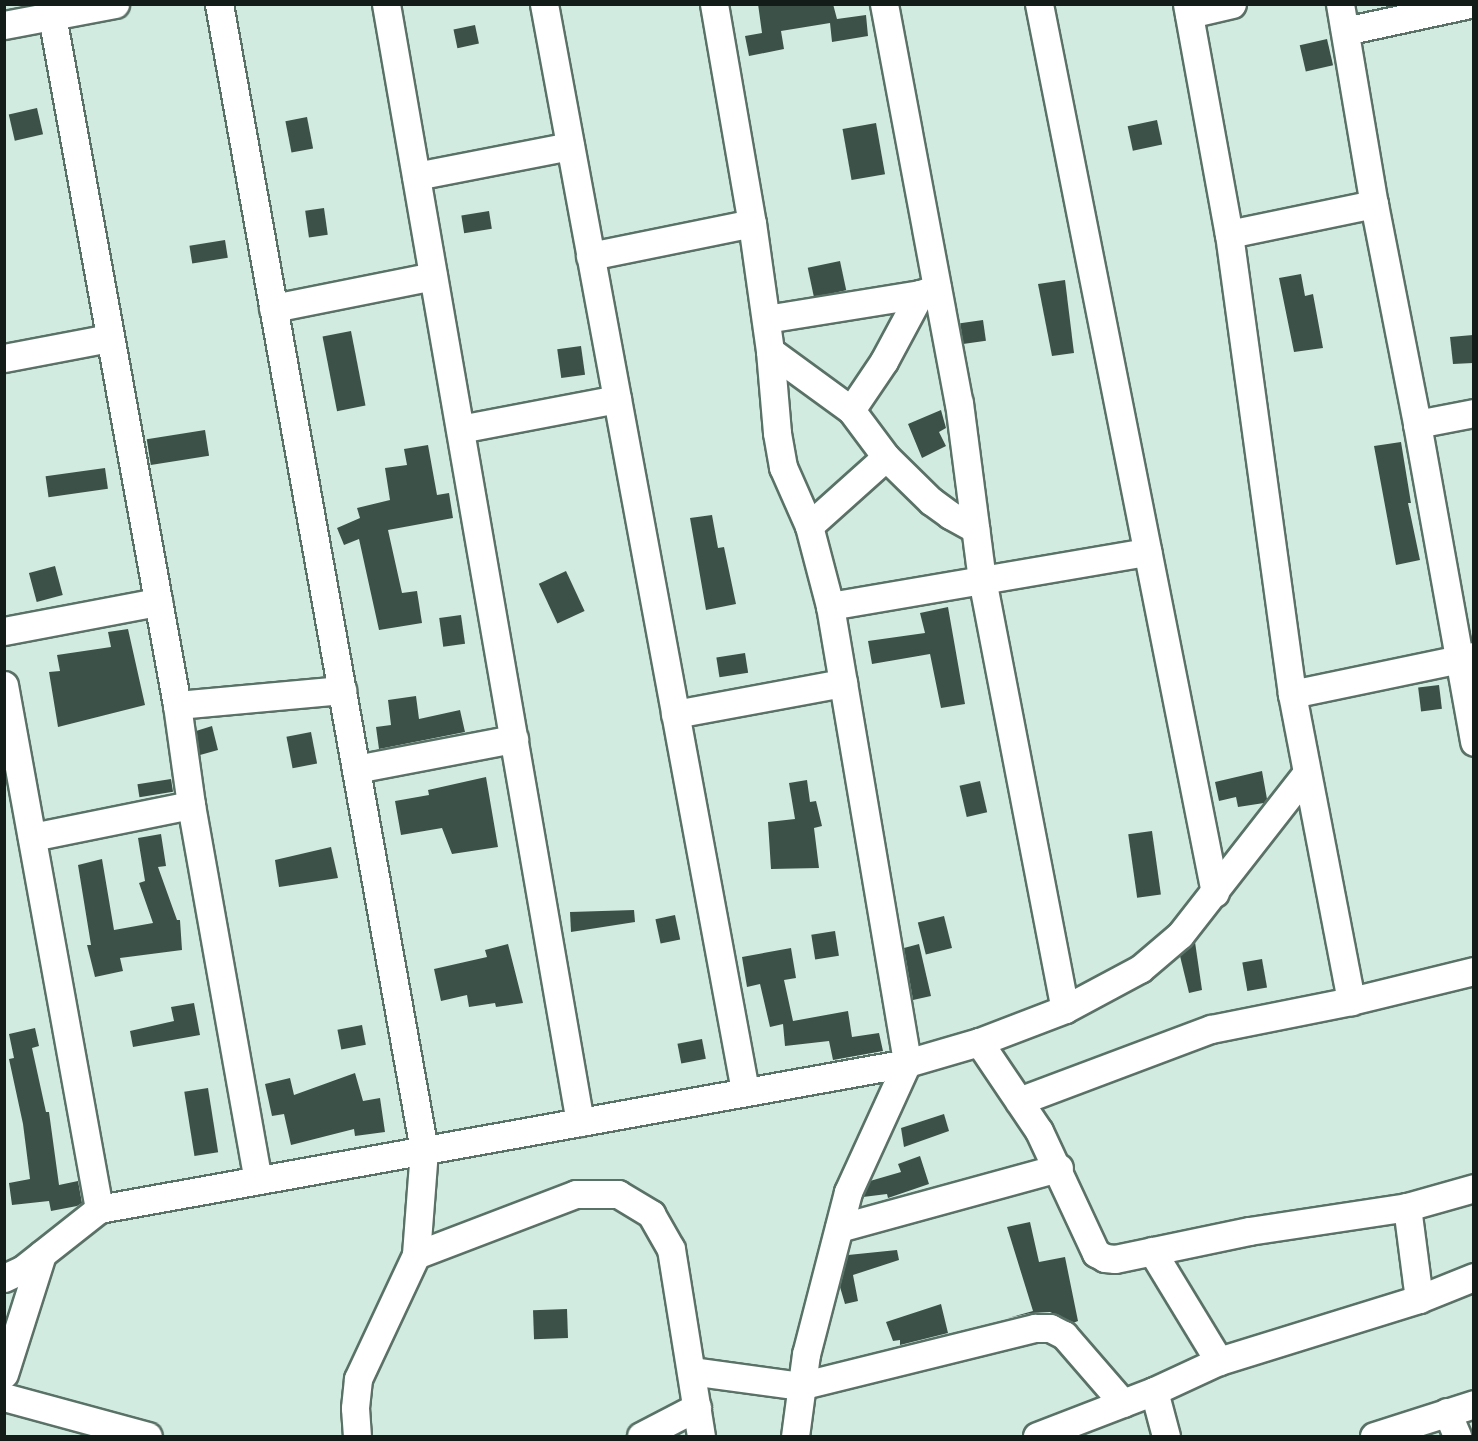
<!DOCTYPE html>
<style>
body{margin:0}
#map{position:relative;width:1478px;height:1441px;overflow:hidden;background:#d2ebe0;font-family:"Varela Round",sans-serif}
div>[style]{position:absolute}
.building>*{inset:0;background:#3c5249;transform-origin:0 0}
.roads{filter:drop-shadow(2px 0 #5a7167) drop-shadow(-2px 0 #5a7167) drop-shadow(0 2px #5a7167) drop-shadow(0 -2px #5a7167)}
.minor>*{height:27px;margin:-13.5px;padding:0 13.5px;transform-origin:13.5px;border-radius:13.5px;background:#fff}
span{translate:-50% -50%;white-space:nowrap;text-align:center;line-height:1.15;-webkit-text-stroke:6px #fff;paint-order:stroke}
.frame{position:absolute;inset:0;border:6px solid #131c18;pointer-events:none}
</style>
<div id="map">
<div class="building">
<div style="clip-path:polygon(758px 4px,833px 4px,837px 19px,866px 15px,868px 36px,832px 42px,830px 23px,781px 31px,784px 49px,749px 56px,745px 36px,762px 33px)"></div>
<div style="left:475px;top:25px;width:19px;height:22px;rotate:78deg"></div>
<div style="left:1327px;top:39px;width:27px;height:28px;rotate:77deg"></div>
<div style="left:37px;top:108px;width:27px;height:29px;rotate:77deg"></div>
<div style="left:307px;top:117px;width:32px;height:22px;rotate:79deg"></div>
<div style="left:1157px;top:120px;width:25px;height:30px;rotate:78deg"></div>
<div style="left:876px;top:123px;width:52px;height:34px;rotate:80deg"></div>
<div style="left:324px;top:208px;width:27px;height:19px;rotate:82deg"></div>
<div style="left:489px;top:211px;width:18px;height:28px;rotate:81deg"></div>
<div style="left:225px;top:240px;width:18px;height:36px;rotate:81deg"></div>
<div style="left:840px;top:261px;width:30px;height:33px;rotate:78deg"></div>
<div style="clip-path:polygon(1301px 274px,1305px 296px,1313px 294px,1323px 348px,1294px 352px,1279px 278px)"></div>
<div style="clip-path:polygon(1065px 280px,1074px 353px,1052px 356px,1038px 284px)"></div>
<div style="left:983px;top:320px;width:21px;height:23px;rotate:82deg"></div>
<div style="left:351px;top:331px;width:76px;height:29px;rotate:79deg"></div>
<div style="clip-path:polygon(1473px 335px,1473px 363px,1453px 364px,1450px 337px)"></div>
<div style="left:581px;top:346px;width:29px;height:24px;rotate:82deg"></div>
<div style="clip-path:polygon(941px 410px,946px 428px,939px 432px,946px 446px,922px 458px,908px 424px)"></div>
<div style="left:205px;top:430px;width:26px;height:59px;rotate:81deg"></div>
<div style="clip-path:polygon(1401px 442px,1411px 503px,1408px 503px,1420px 560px,1396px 565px,1374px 446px)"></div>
<div style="clip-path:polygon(428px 445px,437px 495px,449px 493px,453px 518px,388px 530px,402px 593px,417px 591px,422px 623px,379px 630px,359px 539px,344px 545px,337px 528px,360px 518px,357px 508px,390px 500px,385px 468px,407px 465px,404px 449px)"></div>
<div style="left:105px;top:468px;width:21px;height:60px;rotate:82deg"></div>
<div style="clip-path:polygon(712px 515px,718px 548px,724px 547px,736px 604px,706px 610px,690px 518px)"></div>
<div style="left:55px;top:566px;width:30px;height:27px;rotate:75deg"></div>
<div style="left:566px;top:571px;width:44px;height:30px;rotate:65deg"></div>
<div style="clip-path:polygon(948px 607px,965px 704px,941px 708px,930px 654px,872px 664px,868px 641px,925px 633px,920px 613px)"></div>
<div style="left:461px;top:615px;width:29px;height:22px;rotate:82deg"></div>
<div style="clip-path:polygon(128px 629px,145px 705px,58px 727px,49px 672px,60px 671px,57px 655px,111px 647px,108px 632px)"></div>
<div style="left:745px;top:653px;width:20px;height:29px;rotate:81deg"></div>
<div style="left:1439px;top:685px;width:24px;height:21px;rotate:83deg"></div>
<div style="clip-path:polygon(416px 696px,419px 719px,460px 710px,465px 732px,379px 749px,376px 727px,391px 725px,388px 700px)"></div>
<div style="clip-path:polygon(212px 726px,218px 750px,200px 755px,196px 731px)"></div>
<div style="left:311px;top:732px;width:32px;height:25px;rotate:79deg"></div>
<div style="clip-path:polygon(1262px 771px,1267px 799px,1264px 803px,1238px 807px,1236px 797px,1219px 801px,1215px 782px)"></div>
<div style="clip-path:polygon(486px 777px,498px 847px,452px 854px,442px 828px,401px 835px,395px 801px,429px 795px,428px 790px)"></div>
<div style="left:171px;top:779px;width:13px;height:34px;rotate:81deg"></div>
<div style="clip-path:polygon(807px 780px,810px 802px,816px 801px,822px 826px,814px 828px,819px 868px,771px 869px,768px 822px,795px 819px,789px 783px)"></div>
<div style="left:980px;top:781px;width:32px;height:21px;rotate:77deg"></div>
<div style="left:1152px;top:831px;width:64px;height:24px;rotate:82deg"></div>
<div style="clip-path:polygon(161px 834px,166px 866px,158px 867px,177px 920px,180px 920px,182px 950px,120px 958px,123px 971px,95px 977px,87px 945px,91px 945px,78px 865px,102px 859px,114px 930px,153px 923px,139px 883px,145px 881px,138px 838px)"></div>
<div style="clip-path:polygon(331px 847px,338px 878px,279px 887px,275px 860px)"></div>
<div style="clip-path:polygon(634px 910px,635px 922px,571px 932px,570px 912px)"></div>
<div style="left:675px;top:915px;width:25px;height:20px;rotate:78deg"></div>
<div style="left:944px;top:916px;width:33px;height:27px;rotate:76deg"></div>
<div style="left:835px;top:931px;width:25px;height:24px;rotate:81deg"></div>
<div style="clip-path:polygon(1195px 942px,1202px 990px,1189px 993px,1180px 956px)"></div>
<div style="clip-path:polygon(508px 944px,523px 1003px,496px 1007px,495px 1003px,469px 1007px,467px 995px,441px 1001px,434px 969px,487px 957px,485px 950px)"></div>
<div style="clip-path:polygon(919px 944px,931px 996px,913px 1000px,904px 948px)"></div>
<div style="clip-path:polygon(791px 948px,796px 978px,784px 980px,793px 1021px,848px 1011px,852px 1037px,879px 1033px,883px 1051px,833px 1060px,829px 1041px,785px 1046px,783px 1024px,770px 1027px,760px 984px,747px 987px,742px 957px)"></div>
<div style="left:1262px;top:959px;width:29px;height:20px;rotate:80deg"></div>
<div style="clip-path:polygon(194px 1003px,200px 1035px,133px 1047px,130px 1031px,174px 1021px,171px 1007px)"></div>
<div style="left:362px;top:1025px;width:20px;height:25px;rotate:79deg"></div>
<div style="clip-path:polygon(35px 1028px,39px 1046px,32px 1048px,46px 1112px,49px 1112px,59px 1185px,78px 1181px,82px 1203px,77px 1206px,51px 1211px,49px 1201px,12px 1205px,9px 1183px,30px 1179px,23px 1124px,9px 1059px,14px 1058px,9px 1034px)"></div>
<div style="left:702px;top:1039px;width:20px;height:25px;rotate:79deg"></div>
<div style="clip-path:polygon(355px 1073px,363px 1101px,380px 1098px,385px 1132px,355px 1136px,354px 1129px,291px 1145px,284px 1114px,272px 1116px,265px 1084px,290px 1078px,294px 1095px)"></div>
<div style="left:208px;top:1088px;width:65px;height:24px;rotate:81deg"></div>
<div style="clip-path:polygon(944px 1114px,949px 1131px,904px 1147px,901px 1128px)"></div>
<div style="clip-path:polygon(920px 1156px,929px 1184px,888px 1198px,887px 1194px,863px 1197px,870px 1181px,901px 1172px,898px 1164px)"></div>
<div style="clip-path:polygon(1030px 1222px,1039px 1262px,1065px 1257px,1078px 1321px,1073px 1323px,1050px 1312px,1031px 1313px,1008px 1318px,1033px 1311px,1007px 1227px)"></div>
<div style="clip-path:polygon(897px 1250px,899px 1260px,853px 1275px,858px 1301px,845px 1304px,840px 1287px,848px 1255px)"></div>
<div style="clip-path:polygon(941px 1304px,948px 1333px,900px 1345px,900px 1340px,893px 1341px,886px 1322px)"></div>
<div style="left:567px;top:1309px;width:29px;height:34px;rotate:88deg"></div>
</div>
<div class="roads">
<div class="minor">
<div style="left:219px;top:4px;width:1164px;rotate:79.86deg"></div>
<div style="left:424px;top:1150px;width:105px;rotate:94.4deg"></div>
<div style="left:416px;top:1255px;width:137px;rotate:115.1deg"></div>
<div style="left:358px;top:1379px;width:29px;rotate:96deg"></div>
<div style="left:355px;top:1408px;width:28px;rotate:86deg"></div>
<div style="left:386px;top:4px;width:1135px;rotate:80.16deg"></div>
<div style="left:544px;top:4px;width:1105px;rotate:79.52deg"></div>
<div style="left:714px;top:4px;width:222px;rotate:80.2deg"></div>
<div style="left:752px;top:223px;width:129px;rotate:82deg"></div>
<div style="left:770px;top:351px;width:82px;rotate:85.1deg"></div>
<div style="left:777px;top:433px;width:35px;rotate:80deg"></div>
<div style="left:783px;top:467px;width:64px;rotate:66.2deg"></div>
<div style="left:809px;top:526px;width:83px;rotate:75.3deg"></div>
<div style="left:830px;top:606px;width:463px;rotate:80.4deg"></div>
<div style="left:907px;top:1063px;width:142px;rotate:114.6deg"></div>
<div style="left:848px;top:1192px;width:167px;rotate:104.5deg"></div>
<div style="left:806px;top:1354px;width:83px;rotate:97.6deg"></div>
<div style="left:884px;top:4px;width:406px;rotate:79.4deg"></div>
<div style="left:959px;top:403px;width:177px;rotate:82.6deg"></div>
<div style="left:982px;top:579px;width:438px;rotate:79.1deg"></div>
<div style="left:1039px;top:4px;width:906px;rotate:78.8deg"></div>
<div style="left:1187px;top:4px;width:234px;rotate:79.7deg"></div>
<div style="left:1229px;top:234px;width:464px;rotate:82.2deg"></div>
<div style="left:1292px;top:694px;width:313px;rotate:79.1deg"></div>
<div style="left:1340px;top:4px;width:203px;rotate:80.4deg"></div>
<div style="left:1374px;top:204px;width:224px;rotate:78.9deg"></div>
<div style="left:1417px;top:424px;width:323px;rotate:79.8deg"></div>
<div style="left:1189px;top:14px;width:44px;rotate:-13.1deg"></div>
<div style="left:52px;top:16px;width:700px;rotate:79.72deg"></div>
<div style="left:177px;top:705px;width:101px;rotate:82deg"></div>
<div style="left:191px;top:805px;width:381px;rotate:79.9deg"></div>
<div style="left:4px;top:25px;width:113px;rotate:-10.7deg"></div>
<div style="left:1345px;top:31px;width:128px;rotate:-12.2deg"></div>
<div style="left:416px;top:176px;width:157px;rotate:-11deg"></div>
<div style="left:1229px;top:234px;width:148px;rotate:-11.7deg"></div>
<div style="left:590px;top:256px;width:165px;rotate:-11.5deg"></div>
<div style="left:273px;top:308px;width:163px;rotate:-11.3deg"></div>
<div style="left:766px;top:319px;width:156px;rotate:-9.2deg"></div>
<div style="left:920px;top:294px;width:18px;rotate:-19deg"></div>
<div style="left:770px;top:351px;width:100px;rotate:36.1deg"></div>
<div style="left:851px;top:410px;width:59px;rotate:53.3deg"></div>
<div style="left:886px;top:457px;width:63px;rotate:44.4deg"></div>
<div style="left:931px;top:501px;width:24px;rotate:36deg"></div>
<div style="left:950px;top:515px;width:29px;rotate:29deg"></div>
<div style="left:4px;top:358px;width:107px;rotate:-10.8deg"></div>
<div style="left:851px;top:410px;width:59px;rotate:-56deg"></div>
<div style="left:884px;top:361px;width:76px;rotate:-61.8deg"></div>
<div style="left:1417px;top:424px;width:58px;rotate:-10.9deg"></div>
<div style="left:460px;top:429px;width:160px;rotate:-10.8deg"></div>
<div style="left:809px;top:526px;width:103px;rotate:-41.9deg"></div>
<div style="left:830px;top:606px;width:322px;rotate:-9.7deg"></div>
<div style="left:4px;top:631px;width:157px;rotate:-10.7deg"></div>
<div style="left:4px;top:685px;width:533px;rotate:79.72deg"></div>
<div style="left:1292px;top:694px;width:186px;rotate:-11.8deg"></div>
<div style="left:177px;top:705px;width:166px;rotate:-5.2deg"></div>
<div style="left:675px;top:714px;width:171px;rotate:-10.5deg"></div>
<div style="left:356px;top:769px;width:161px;rotate:-10.8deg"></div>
<div style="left:32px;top:837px;width:162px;rotate:-11.4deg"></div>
<div style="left:979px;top:1042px;width:107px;rotate:56deg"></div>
<div style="left:1039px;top:1131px;width:135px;rotate:65deg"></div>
<div style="left:1096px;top:1253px;width:10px;rotate:29deg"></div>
<div style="left:1105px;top:1258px;width:10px;rotate:6deg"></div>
<div style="left:1115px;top:1259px;width:137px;rotate:-11.8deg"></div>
<div style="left:1249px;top:1231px;width:160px;rotate:-8.6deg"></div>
<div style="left:1407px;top:1207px;width:70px;rotate:-15.8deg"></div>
<div style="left:1019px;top:1101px;width:205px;rotate:-20.6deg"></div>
<div style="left:1211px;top:1029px;width:143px;rotate:-11.3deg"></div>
<div style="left:1351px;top:1001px;width:127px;rotate:-13.7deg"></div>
<div style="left:1407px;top:1207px;width:93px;rotate:82.6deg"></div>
<div style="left:839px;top:1228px;width:228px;rotate:-15.3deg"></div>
<div style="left:1152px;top:1251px;width:129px;rotate:58.7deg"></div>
<div style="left:416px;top:1255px;width:171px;rotate:-20.9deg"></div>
<div style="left:576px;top:1194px;width:42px"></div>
<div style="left:618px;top:1194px;width:39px;rotate:31deg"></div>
<div style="left:651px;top:1214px;width:40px;rotate:60.3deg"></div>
<div style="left:671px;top:1249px;width:189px;rotate:80.9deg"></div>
<div style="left:4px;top:1278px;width:21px;rotate:-25deg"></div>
<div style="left:23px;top:1269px;width:97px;rotate:-38.3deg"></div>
<div style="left:99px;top:1209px;width:821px;rotate:-10.24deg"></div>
<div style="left:907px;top:1063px;width:75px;rotate:-16.3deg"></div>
<div style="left:979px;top:1042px;width:92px;rotate:-21deg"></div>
<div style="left:1065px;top:1009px;width:85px;rotate:-28.1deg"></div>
<div style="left:1140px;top:969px;width:52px;rotate:-40.4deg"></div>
<div style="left:1180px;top:935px;width:204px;rotate:-52deg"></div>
<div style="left:691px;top:1371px;width:110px;rotate:7.8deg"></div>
<div style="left:800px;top:1386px;width:242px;rotate:-13.9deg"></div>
<div style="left:1035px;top:1328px;width:15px"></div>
<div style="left:1050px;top:1328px;width:16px;rotate:27deg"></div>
<div style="left:1064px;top:1335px;width:90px;rotate:49.1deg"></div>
<div style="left:4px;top:1374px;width:126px;rotate:-72.4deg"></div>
<div style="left:1154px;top:1391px;width:47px;rotate:75.1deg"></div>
<div style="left:4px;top:1397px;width:149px;rotate:15.2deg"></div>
<div style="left:1447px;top:1412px;width:26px;rotate:67deg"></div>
<div style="left:641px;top:1436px;width:63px;rotate:-27.4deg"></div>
<div style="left:1037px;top:1436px;width:125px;rotate:-21deg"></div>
<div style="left:1154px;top:1391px;width:72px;rotate:-24.8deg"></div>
<div style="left:1219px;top:1361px;width:209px;rotate:-17.2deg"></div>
<div style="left:1419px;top:1299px;width:59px;rotate:-21.8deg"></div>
<div style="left:1374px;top:1436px;width:105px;rotate:-17.7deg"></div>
</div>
</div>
<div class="frame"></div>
</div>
